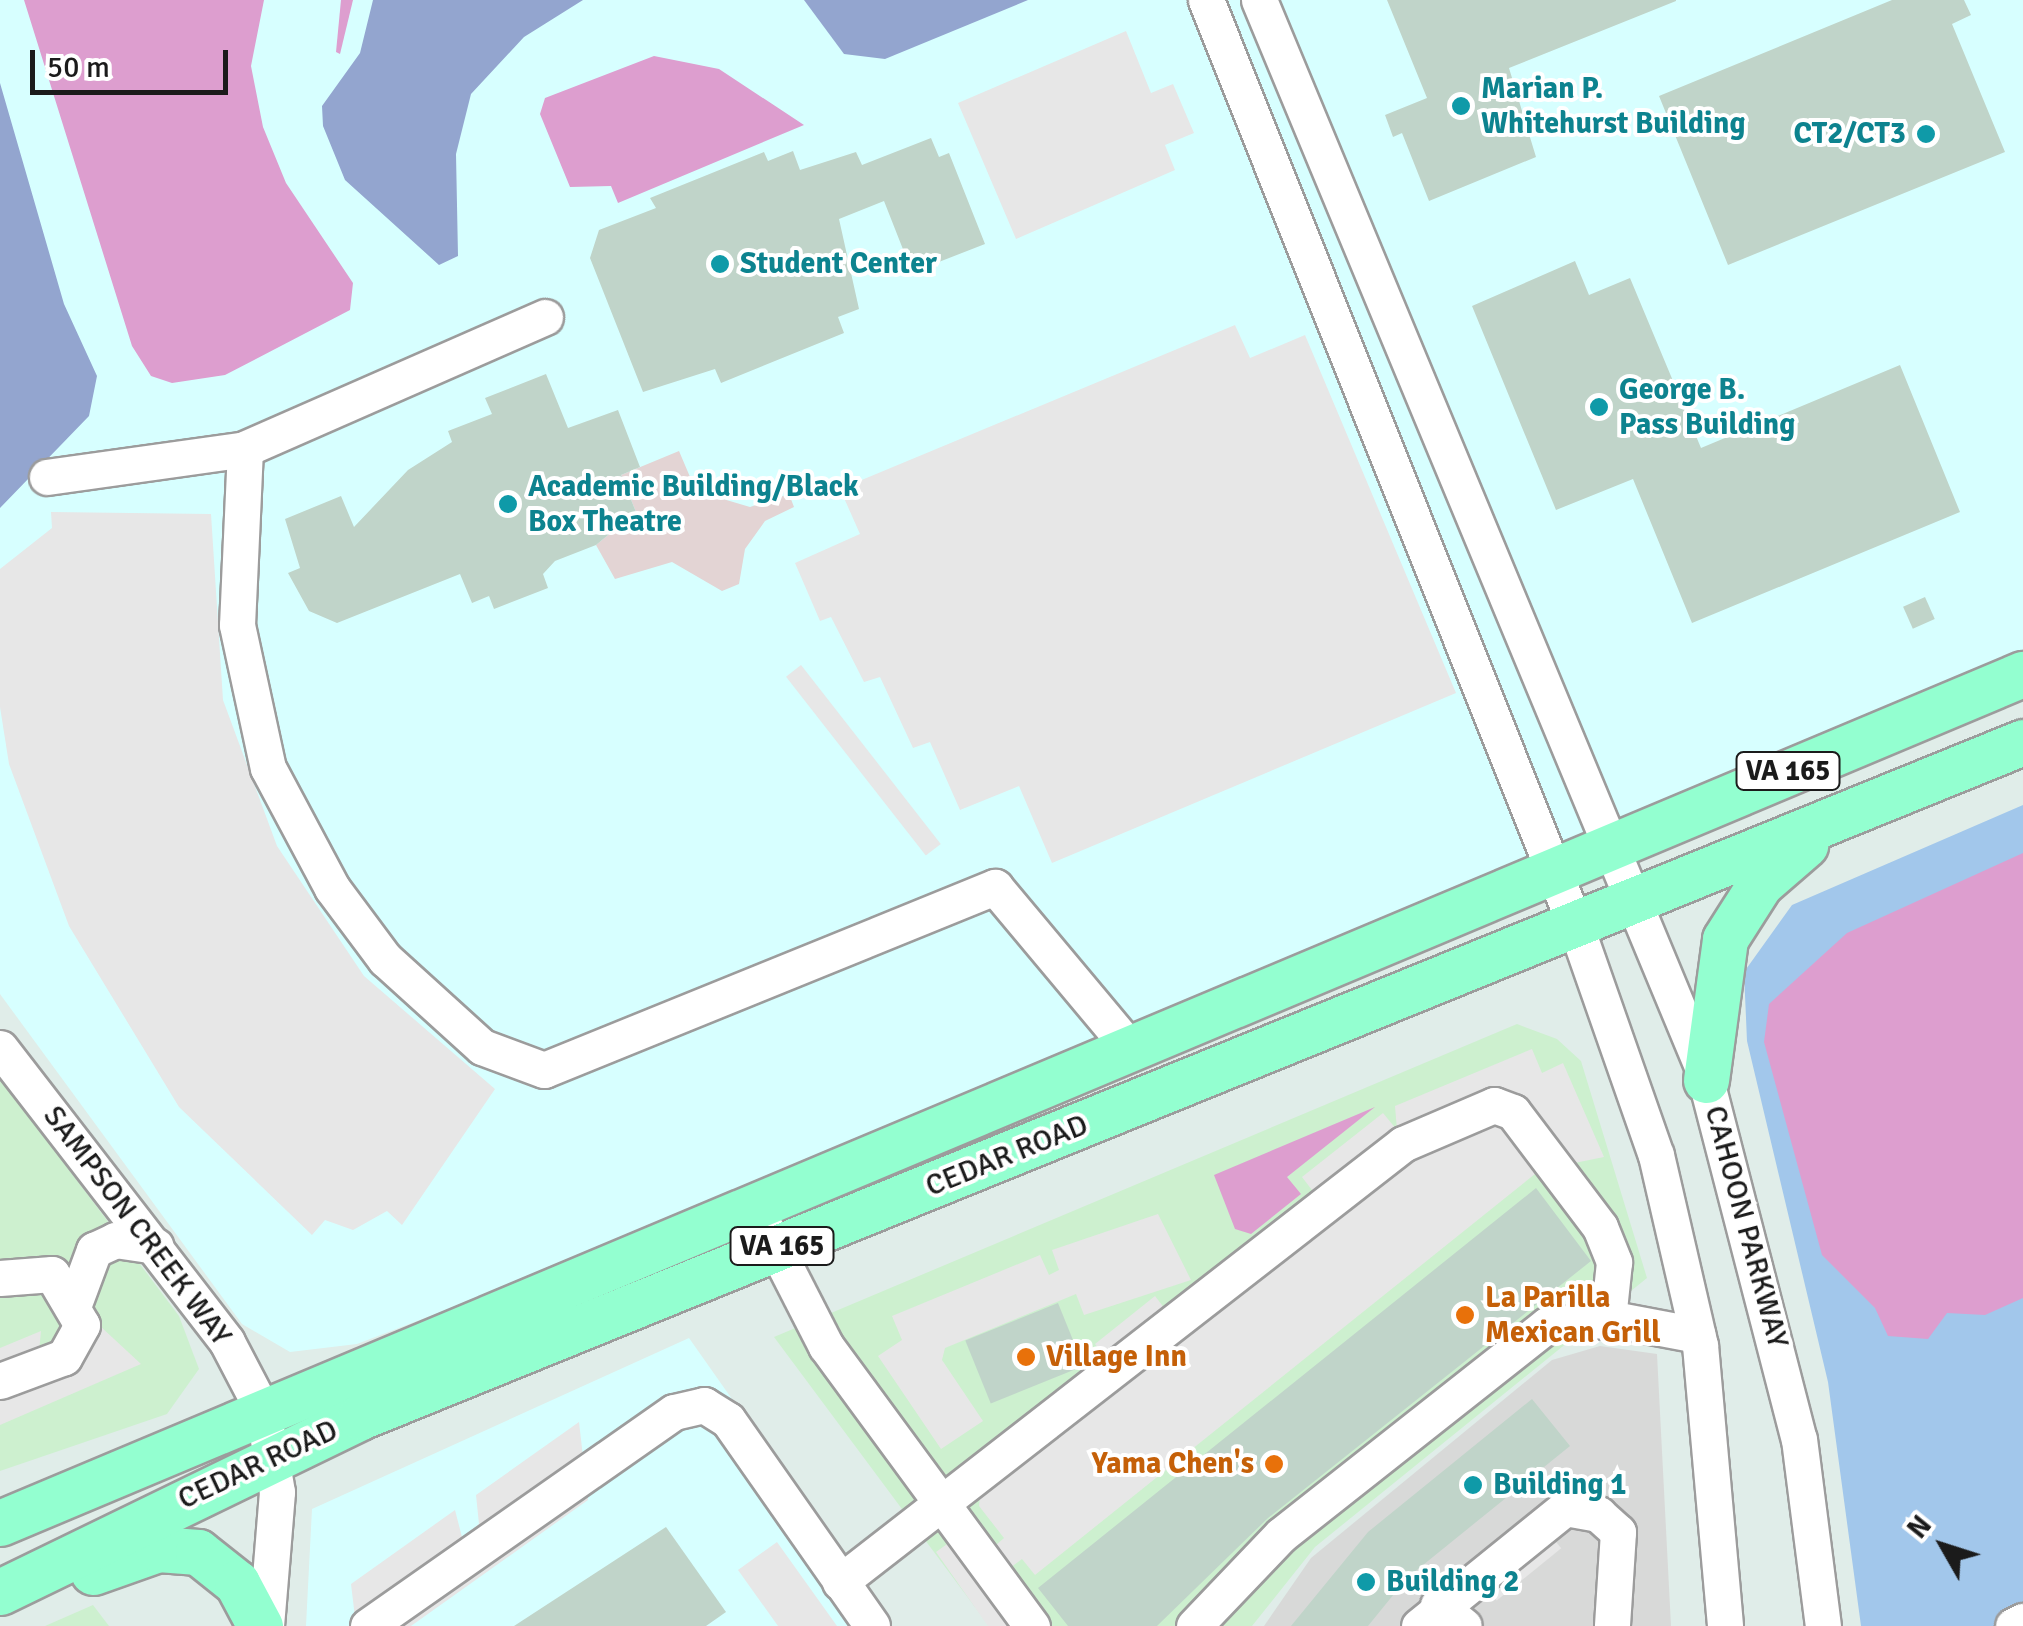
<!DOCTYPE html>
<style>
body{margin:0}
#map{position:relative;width:2023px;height:1626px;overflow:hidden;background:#e0ede9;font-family:Signika,sans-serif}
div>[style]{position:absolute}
.residential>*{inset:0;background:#d8d9d8}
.commercial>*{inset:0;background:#cdf0cf}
.education>*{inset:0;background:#d7ffff}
.grass>*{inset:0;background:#a2c7eb}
.forest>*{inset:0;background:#93a5cf}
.parking>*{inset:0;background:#e7e7e7;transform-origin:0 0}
.plaza>*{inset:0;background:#e3d4d4}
.water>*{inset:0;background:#dd9ecf}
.building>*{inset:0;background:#c0d4c9;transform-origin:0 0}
.roads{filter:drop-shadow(2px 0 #9c9c9c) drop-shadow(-2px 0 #9c9c9c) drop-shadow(0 2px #9c9c9c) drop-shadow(0 -2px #9c9c9c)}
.minor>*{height:35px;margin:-17.5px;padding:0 17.5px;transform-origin:17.5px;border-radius:17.5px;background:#fff}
.major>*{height:45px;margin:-22.5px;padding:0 22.5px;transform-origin:22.5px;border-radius:22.5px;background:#93ffd0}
.dots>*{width:28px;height:28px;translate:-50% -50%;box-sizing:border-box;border:5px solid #fff;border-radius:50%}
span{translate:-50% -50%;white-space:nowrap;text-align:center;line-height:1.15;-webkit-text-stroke:8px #fff;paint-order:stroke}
.shield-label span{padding:2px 8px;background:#fff;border:2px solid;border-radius:8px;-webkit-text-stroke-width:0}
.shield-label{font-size:28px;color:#1b1b1b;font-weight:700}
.culture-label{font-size:30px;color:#0d838f;font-weight:700}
.left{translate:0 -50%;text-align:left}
.right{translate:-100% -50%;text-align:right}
.street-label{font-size:30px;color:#1b1b1b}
.food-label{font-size:30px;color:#c56008;font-weight:700}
.north{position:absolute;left:1893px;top:1496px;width:100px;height:100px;-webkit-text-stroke:8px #fff;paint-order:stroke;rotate:309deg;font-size:28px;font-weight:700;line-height:40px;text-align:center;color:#1b1b1b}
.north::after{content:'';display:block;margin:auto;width:35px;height:45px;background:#1b1b1b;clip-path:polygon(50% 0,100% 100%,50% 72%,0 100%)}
.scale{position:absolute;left:30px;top:50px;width:198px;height:45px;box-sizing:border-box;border:5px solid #1b1b1b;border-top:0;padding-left:12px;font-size:30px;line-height:35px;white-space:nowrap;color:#1b1b1b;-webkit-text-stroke:8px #fff;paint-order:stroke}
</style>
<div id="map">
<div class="residential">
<div style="clip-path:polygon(1600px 1346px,1657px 1354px,1671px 1626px,1264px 1626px,1311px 1558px,1552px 1360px)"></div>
</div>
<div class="commercial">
<div style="clip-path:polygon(1517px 1024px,1557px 1039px,1581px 1061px,1647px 1278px,1315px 1547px,1252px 1626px,989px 1626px,774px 1337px)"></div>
<div style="clip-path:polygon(0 1078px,179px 1316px,199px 1369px,167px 1414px,0 1471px)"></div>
<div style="clip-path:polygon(93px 1605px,109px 1626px,45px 1626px)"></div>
</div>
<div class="education">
<div style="clip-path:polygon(0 0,2023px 0,2023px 654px,699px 1213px,357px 1344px,290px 1352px,242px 1324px,0 994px)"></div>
<div style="clip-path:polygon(689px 1338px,892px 1626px,306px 1626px,312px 1509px)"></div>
</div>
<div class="grass">
<div style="clip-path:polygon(2023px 805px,2023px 1626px,1861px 1626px,1828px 1382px,1747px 1041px,1744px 972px,1792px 905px)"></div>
</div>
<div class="forest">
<div style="clip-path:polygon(373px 0,583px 0,524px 37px,471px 94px,456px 154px,458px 256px,439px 265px,345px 180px,323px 126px,322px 106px,360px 53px)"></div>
<div style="clip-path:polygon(804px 0,1028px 0,885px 59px,844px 54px)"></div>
<div style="clip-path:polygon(0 83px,64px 304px,97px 376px,89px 416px,0 508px)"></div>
</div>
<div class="parking">
<div style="clip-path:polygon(1126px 31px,1151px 93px,1173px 84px,1194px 133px,1165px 145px,1175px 170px,1016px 239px,958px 103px)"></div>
<div style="clip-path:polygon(1235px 325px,1250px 358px,1305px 335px,1456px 693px,1052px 863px,1019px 786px,960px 810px,930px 742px,913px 748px,880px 677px,864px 682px,831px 617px,820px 621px,795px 563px,860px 534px,840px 489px)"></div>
<div style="clip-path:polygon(51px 512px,211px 514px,223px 700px,277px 846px,364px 976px,495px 1089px,402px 1225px,387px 1211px,353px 1230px,325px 1220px,312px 1235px,179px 1107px,69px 926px,9px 764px,0 707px,0 569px,52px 528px)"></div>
<div style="left:801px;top:665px;width:227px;height:19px;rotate:52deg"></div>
<div style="clip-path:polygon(1532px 1049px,1542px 1073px,1563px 1063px,1604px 1157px,1540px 1170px,1035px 1575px,1022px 1559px,1010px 1568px,1051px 1626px,988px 1626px,936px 1552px,978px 1522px,995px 1546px,1004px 1538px,979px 1506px,984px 1461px,1109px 1361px,1095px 1344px,1155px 1296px,1168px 1313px,1315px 1194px,1302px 1177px,1383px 1113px,1397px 1130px,1395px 1106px)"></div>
<div style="clip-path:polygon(1158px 1214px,1191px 1280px,1084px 1315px,1076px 1294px,945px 1348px,942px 1360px,983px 1421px,941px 1449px,878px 1356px,902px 1340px,892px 1316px,1040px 1255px,1049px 1275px,1059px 1270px,1052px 1250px)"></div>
<div style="clip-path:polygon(100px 1326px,141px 1364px,0 1425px,0 1348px,41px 1331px,39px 1352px)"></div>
<div style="clip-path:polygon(579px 1422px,588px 1500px,411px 1626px,356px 1626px,351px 1584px,455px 1510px,462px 1537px,479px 1524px,476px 1495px)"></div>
<div style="left:1548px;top:1532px;width:21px;height:83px;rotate:51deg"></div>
<div style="clip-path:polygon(777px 1542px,837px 1626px,778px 1626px,738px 1570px)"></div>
</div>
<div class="plaza">
<div style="clip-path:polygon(679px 451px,696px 491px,750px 507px,789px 494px,794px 507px,765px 521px,745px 549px,739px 584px,722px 591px,672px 562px,615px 579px,596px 545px,636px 512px,621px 475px)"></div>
</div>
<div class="water">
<div style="clip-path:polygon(24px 0,264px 0,251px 66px,263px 127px,286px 183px,353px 283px,350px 310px,225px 375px,172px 383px,151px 376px,132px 346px)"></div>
<div style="clip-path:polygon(341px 0,353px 0,340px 54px,336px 52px)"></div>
<div style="clip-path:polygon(654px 56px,719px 69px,804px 125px,618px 203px,611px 186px,570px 187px,540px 114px,545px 98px)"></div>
<div style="clip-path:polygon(2023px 853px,2023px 1298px,1985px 1315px,1947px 1313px,1928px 1339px,1888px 1336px,1875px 1308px,1822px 1255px,1764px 1042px,1769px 1004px,1847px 933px)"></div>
<div style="clip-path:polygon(1375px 1107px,1287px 1177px,1301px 1194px,1251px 1234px,1235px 1229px,1214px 1175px)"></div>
</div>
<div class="building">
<div style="clip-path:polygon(1387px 0,1676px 0,1676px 1px,1509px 68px,1536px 157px,1429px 201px,1402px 133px,1393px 137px,1385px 115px,1427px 98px)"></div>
<div style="clip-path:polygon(1892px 0,1964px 0,1971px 15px,1952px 24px,2005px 152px,1728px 265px,1659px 96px)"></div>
<div style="clip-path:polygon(931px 138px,939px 157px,949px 153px,985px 244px,926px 267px,922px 256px,908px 262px,884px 201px,839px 219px,859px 309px,838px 317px,844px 333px,721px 383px,715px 369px,643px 392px,590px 258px,599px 230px,656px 208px,650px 198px,764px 152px,768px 161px,793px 151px,800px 170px,856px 152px,862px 165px)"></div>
<div style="clip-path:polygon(1575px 261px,1589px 295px,1630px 278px,1701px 448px,1900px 365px,1960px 512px,1692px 623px,1633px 479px,1556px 510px,1472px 306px)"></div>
<div style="clip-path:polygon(546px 374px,568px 428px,618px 410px,640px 467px,621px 475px,636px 512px,596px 545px,555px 561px,543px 574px,548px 588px,494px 609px,489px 596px,472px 603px,460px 574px,337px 623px,309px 611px,288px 573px,300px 568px,285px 519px,341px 496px,354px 527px,408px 470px,452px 442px,448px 431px,492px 414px,485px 398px)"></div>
<div style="left:1925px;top:597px;width:24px;height:24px;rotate:66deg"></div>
<div style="clip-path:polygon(1536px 1188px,1591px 1261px,1268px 1518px,1157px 1626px,1068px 1626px,1038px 1588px)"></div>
<div style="left:1058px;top:1303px;width:68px;height:100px;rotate:68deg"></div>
<div style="clip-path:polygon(1532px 1399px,1570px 1446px,1407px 1578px,1368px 1626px,1291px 1626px,1368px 1532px)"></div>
<div style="clip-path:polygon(666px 1527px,726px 1612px,706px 1626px,514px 1626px)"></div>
</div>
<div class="roads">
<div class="minor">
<div style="left:1206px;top:0;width:998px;rotate:68.24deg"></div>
<div style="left:1576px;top:927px;width:242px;rotate:70.7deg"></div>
<div style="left:1656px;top:1155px;width:195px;rotate:77deg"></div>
<div style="left:1700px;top:1345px;width:282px;rotate:84.9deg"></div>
<div style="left:1259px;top:0;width:1158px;rotate:67.44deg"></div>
<div style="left:1703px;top:1069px;width:382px;rotate:75.5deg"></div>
<div style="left:1799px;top:1439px;width:189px;rotate:82.7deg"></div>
<div style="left:545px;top:317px;width:328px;rotate:156.3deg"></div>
<div style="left:245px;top:449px;width:176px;rotate:92.6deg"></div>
<div style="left:237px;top:625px;width:146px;rotate:77.8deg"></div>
<div style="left:268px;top:768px;width:136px;rotate:61.9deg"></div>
<div style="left:332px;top:888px;width:89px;rotate:53.3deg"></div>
<div style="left:385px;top:959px;width:131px;rotate:42.2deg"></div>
<div style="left:482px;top:1047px;width:66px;rotate:20.4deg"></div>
<div style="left:544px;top:1070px;width:487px;rotate:-22.1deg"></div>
<div style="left:995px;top:887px;width:207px;rotate:50.1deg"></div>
<div style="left:47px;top:477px;width:200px;rotate:-8deg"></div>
<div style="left:0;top:1048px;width:371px;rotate:52.3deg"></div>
<div style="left:227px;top:1342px;width:78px;rotate:62.4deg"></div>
<div style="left:263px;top:1411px;width:82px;rotate:80.2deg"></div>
<div style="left:277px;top:1492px;width:134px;rotate:94.7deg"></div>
<div style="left:764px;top:1225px;width:136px;rotate:62.9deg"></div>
<div style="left:826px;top:1346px;width:348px;rotate:53.7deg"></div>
<div style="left:0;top:1278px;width:52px;rotate:-4.4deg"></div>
<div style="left:52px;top:1274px;width:59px;rotate:59.5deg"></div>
<div style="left:82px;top:1325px;width:37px;rotate:119deg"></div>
<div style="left:64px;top:1357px;width:68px;rotate:159.4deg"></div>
<div style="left:74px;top:1304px;width:58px;rotate:-69.7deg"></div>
<div style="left:94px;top:1250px;width:23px;rotate:-25deg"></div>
<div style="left:115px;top:1240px;width:41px;rotate:8.3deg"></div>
<div style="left:840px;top:1582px;width:713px;rotate:-37.88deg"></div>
<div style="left:1403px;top:1144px;width:99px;rotate:-23.2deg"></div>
<div style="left:1494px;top:1105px;width:20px;rotate:20deg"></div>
<div style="left:1513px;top:1112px;width:144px;rotate:52.9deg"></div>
<div style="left:1600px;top:1227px;width:38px;rotate:68deg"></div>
<div style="left:1614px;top:1262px;width:57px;rotate:96deg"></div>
<div style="left:1438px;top:1605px;width:33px;rotate:39deg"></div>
<div style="left:368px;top:1626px;width:373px;rotate:-35deg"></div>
<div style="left:674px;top:1412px;width:31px;rotate:-13deg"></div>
<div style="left:704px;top:1405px;width:28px;rotate:32deg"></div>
<div style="left:728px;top:1420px;width:251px;rotate:55deg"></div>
<div style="left:1194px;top:1626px;width:126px;rotate:-46.3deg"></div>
<div style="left:1281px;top:1535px;width:339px;rotate:-38.3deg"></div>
<div style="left:1547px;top:1325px;width:66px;rotate:-5.2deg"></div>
<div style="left:1613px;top:1319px;width:86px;rotate:10.7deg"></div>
<div style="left:1419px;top:1626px;width:188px;rotate:-38.9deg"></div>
<div style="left:1565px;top:1508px;width:34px;rotate:10deg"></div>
<div style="left:1598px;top:1514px;width:27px;rotate:42deg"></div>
<div style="left:1618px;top:1532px;width:94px;rotate:93.7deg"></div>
<div style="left:2013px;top:1626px;width:11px;rotate:-27deg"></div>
</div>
<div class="major">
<div style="left:1706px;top:1080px;width:142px;rotate:-82.3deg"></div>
<div style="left:1725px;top:939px;width:65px;rotate:-57.5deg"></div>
<div style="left:1760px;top:884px;width:60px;rotate:-40.9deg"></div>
<div style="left:0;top:1523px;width:2194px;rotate:-22.77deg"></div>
<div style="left:93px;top:1572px;width:69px;rotate:-19.5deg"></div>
<div style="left:158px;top:1549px;width:40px;rotate:4.3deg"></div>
<div style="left:198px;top:1552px;width:50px;rotate:38.5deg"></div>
<div style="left:237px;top:1583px;width:49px;rotate:61.9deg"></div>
<div style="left:0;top:1592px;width:400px;rotate:-25.9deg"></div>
<div style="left:360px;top:1417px;width:1795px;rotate:-22.09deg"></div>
</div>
</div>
<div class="dots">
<div style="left:1461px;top:106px;background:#0f9aa8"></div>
<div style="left:1926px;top:134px;background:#0f9aa8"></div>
<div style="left:720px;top:264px;background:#0f9aa8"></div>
<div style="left:1599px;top:407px;background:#0f9aa8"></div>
<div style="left:508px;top:504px;background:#0f9aa8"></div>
<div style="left:1465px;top:1315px;background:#e8710a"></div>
<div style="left:1026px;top:1357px;background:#e8710a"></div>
<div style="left:1274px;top:1464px;background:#e8710a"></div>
<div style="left:1473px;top:1485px;background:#0f9aa8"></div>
<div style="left:1366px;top:1582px;background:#0f9aa8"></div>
</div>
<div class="shield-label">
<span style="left:1788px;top:771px">VA 165</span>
<span style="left:782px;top:1246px">VA 165</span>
</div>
<div class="culture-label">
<span class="left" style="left:1481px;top:106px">Marian P.<br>Whitehurst Building</span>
<span class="right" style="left:1906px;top:134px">CT2/CT3</span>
<span class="left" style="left:740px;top:264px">Student Center</span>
<span class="left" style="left:1619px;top:407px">George B.<br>Pass Building</span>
<span class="left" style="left:528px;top:504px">Academic Building/Black<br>Box Theatre</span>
<span class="left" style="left:1493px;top:1485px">Building 1</span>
<span class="left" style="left:1386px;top:1582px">Building 2</span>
</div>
<div class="street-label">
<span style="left:1007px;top:1156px;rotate:-22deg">CEDAR ROAD</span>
<span style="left:137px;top:1226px;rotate:53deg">SAMPSON CREEK WAY</span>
<span style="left:1746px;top:1227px;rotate:75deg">CAHOON PARKWAY</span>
<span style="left:258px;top:1465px;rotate:-25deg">CEDAR ROAD</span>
</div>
<div class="food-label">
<span class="left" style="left:1485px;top:1315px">La Parilla<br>Mexican Grill</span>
<span class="left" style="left:1046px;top:1357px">Village Inn</span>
<span class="right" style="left:1254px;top:1464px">Yama Chen's</span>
</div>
<div class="north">N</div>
<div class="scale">50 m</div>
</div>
